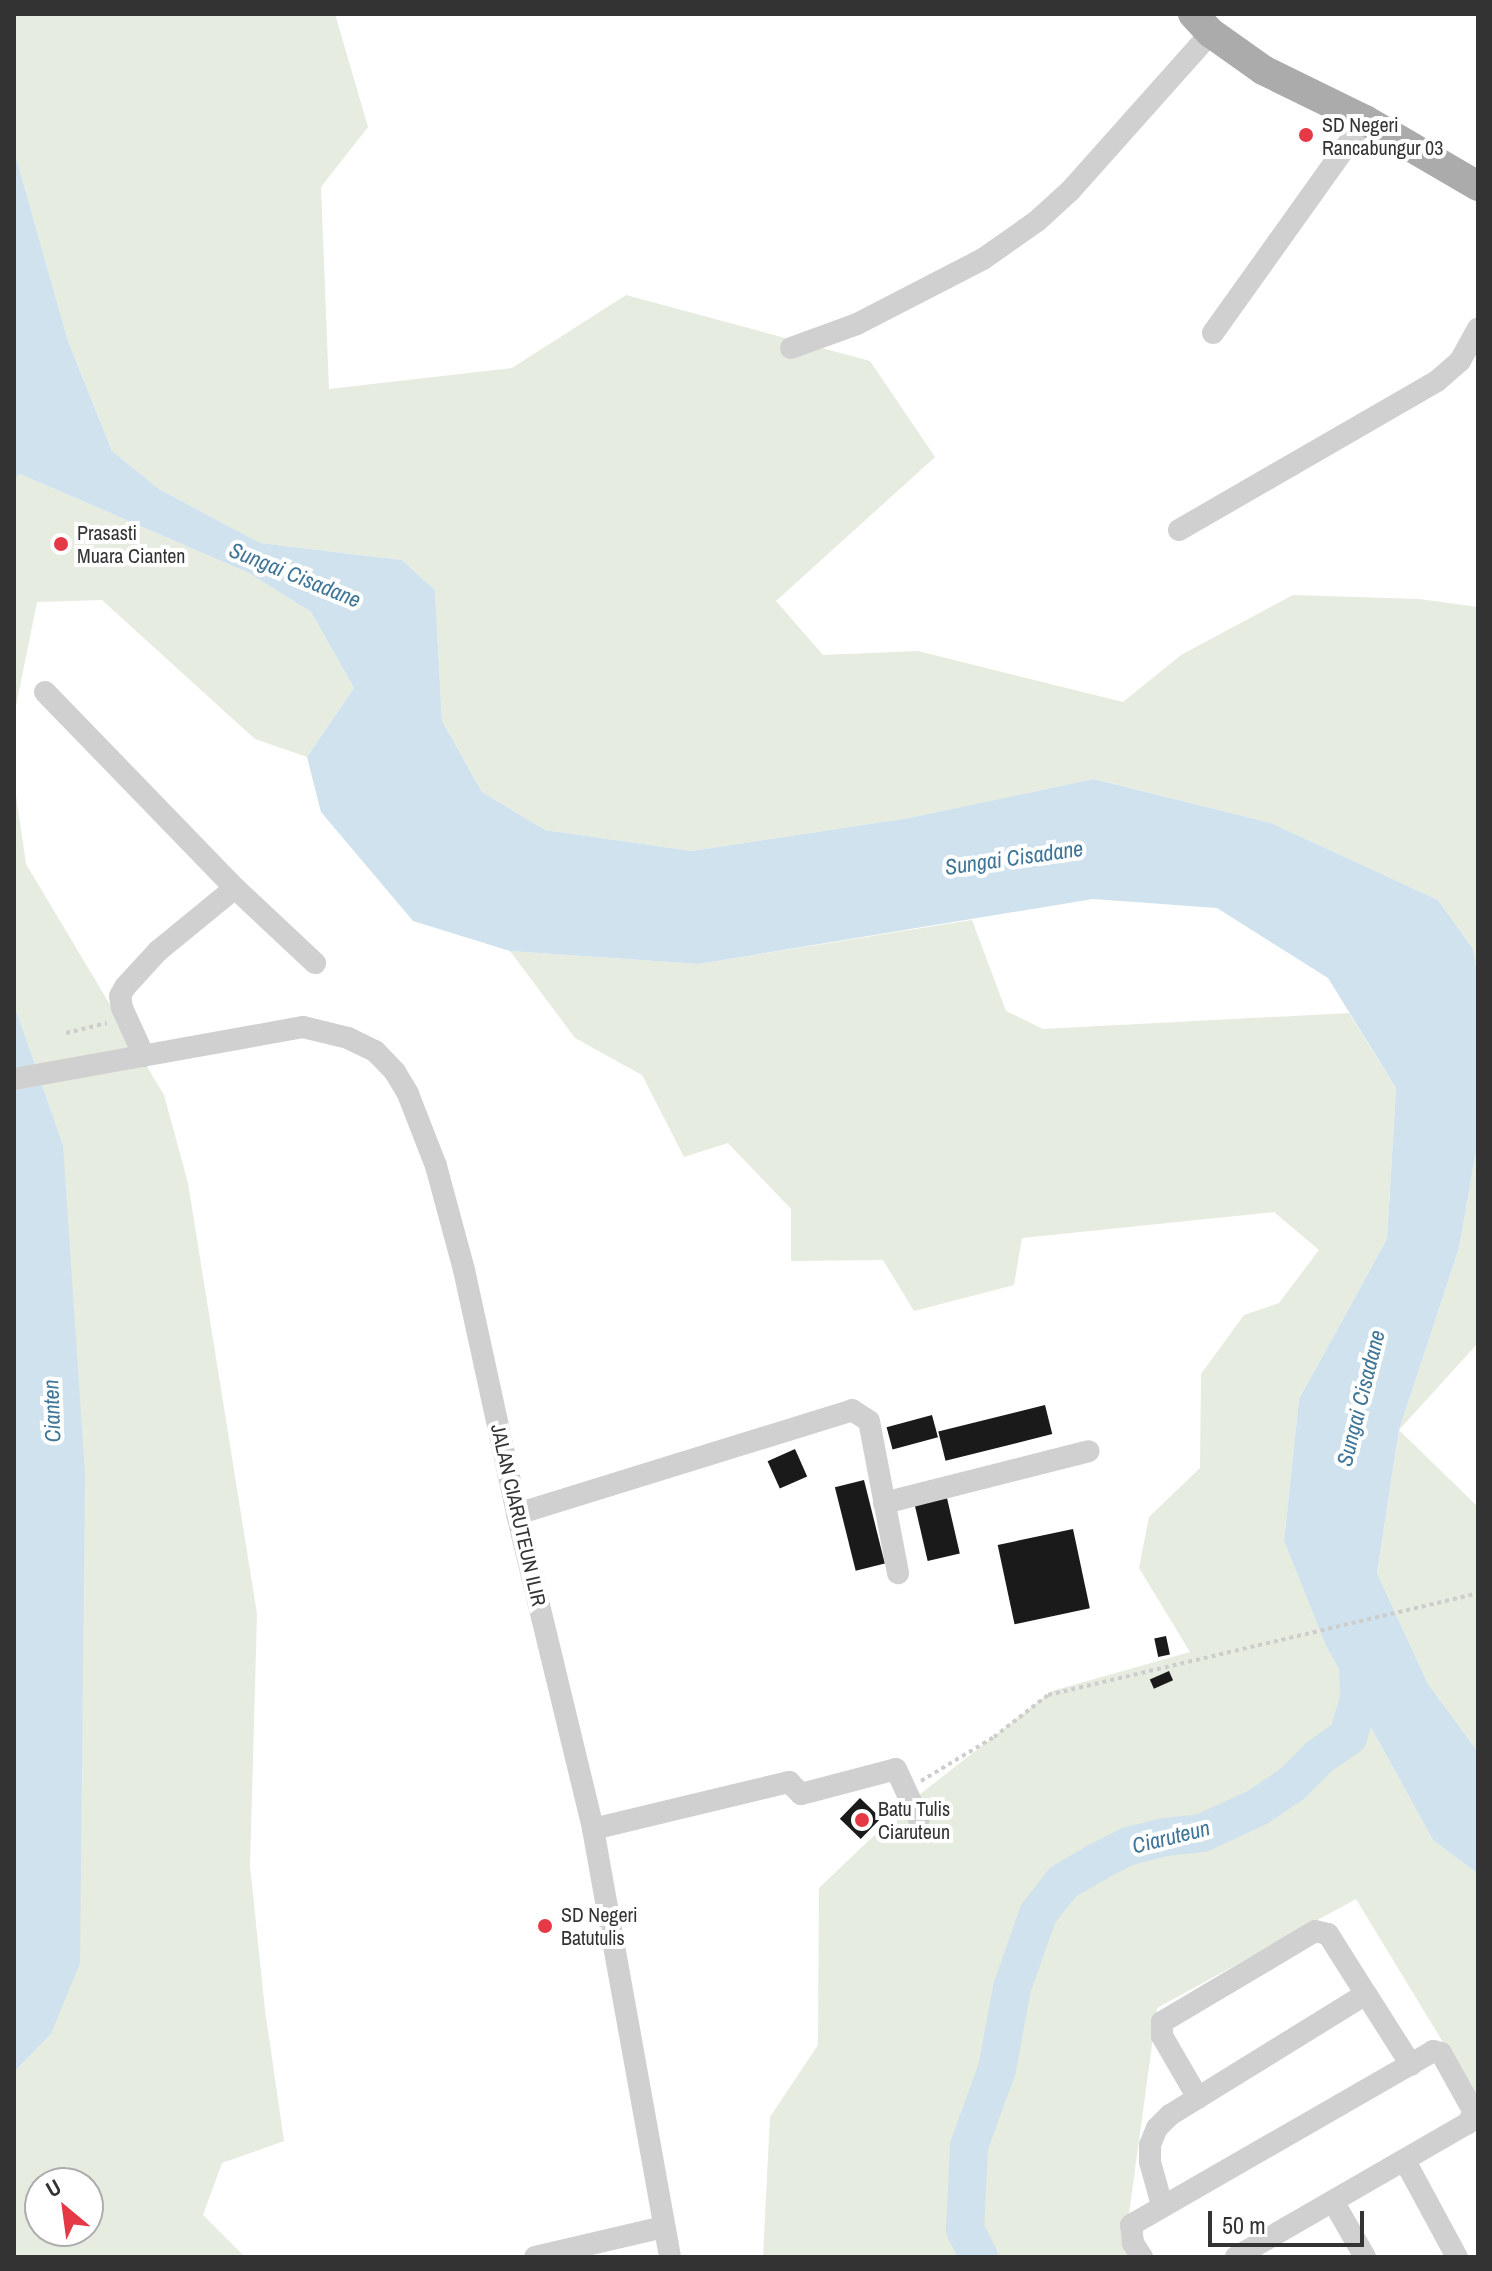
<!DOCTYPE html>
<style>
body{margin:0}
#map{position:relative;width:1492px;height:2271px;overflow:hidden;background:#fff;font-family:"Archivo Narrow",sans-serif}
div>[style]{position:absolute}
.green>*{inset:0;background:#e6ecdf}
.water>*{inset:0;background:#cfe2ee}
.river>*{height:38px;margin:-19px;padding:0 19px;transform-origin:19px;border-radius:19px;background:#cfe2ee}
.building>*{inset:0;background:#1a1a1a;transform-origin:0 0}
.path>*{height:4px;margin-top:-2px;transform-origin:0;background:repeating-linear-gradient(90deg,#cdcdcd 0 4px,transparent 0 8px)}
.minor>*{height:22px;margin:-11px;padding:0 11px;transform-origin:11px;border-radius:11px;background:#d0d0d0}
.major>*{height:30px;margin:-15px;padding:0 15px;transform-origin:15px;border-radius:15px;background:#ababab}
.dots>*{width:22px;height:22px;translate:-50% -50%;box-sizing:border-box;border:4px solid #fff;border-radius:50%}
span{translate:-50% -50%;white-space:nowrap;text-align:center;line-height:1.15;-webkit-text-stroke:8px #fff;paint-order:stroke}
.poi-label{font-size:20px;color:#333}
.left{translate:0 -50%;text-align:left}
.street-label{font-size:20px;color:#333}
.water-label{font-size:22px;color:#3f7597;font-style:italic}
.frame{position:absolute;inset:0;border:16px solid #333;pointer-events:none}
.north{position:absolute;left:24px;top:2167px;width:80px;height:80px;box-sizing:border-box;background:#fff;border:2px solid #adadad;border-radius:50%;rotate:331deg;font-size:22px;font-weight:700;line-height:32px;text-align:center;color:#333}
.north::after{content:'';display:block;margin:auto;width:28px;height:36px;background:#e63946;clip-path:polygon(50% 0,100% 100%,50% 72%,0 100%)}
.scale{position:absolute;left:1208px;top:2211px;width:156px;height:36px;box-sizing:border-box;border:4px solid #333;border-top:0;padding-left:10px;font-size:24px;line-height:28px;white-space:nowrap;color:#333;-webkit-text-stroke:6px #fff;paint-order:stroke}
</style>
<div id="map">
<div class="green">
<div style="clip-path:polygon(14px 14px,335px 14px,368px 127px,321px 187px,329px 389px,512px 368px,626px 295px,870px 361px,935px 457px,776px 601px,823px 655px,918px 651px,1123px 702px,1181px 655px,1293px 595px,1419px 599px,1478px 607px,1478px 979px,1473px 949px,1438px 900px,1271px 823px,1095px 779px,909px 818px,692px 851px,545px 830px,482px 792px,442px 721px,435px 590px,402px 560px,260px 543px,159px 489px,112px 451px,68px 341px,14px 150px)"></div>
<div style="clip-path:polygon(20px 474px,249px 573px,311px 612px,354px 688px,307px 757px,255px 739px,102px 600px,37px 602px,14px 716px,14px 479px)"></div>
<div style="clip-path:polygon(evenodd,14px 782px,26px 864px,164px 1095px,188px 1183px,257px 1614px,250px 1866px,265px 2010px,284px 2141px,222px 2163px,203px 2215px,245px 2257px,14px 2257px,14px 2072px,51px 2034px,63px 1145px,14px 1004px,14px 782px,40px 2183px,88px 2183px,88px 2231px,40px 2231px,40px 2183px)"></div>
<div style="clip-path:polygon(972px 920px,1006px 1011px,1043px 1029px,1349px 1013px,1396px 1088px,1387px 1239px,1299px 1399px,1284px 1541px,1326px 1646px,1433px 1840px,1478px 1874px,1478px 2100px,1356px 1899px,1157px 2008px,1128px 2221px,1143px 2257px,763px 2257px,770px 2117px,818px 2045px,819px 1888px,905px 1806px,1052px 1691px,1190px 1652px,1139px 1568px,1149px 1517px,1200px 1468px,1201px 1374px,1244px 1315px,1279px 1303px,1319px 1250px,1274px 1212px,1022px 1238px,1014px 1285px,914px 1311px,883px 1260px,791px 1261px,791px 1209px,728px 1143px,684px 1157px,642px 1075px,575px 1038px,510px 951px,699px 964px)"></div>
<div style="clip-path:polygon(1478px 1140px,1478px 1343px,1399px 1430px,1478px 1507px,1478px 1752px,1428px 1684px,1377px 1573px,1399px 1430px,1459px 1248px)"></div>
</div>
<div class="water">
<div style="clip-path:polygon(14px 150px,68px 341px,112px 451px,159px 489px,260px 543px,402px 560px,435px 590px,442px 721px,482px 792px,545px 830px,692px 851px,909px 818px,1094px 779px,1271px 823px,1438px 900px,1473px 949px,1478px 979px,1478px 1140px,1459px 1248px,1399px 1430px,1377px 1573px,1428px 1684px,1478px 1752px,1478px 1874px,1433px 1840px,1326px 1646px,1284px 1541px,1299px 1399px,1387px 1239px,1396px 1088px,1328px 978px,1217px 908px,1093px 899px,699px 964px,510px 951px,413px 921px,321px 812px,307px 757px,354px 688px,311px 612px,249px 573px,20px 474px,14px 479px)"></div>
<div style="clip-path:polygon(14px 1004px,63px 1145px,85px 1474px,80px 1963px,51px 2034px,14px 2072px)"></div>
</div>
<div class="river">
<div style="left:979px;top:2257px;width:31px;rotate:-117deg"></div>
<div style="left:965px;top:2229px;width:83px;rotate:-87.2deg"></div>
<div style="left:969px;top:2146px;width:82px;rotate:-70deg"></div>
<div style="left:997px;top:2069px;width:82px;rotate:-79.5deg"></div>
<div style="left:1012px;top:1988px;width:78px;rotate:-70.6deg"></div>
<div style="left:1038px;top:1914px;width:41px;rotate:-52deg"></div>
<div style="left:1063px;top:1882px;width:39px;rotate:-30deg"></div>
<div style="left:1097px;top:1862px;width:36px;rotate:-27deg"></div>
<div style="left:1129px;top:1846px;width:37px;rotate:-14deg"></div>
<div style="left:1165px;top:1837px;width:37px;rotate:-6deg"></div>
<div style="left:1202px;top:1833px;width:62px;rotate:-24.9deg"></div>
<div style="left:1258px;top:1807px;width:41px;rotate:-34.1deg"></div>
<div style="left:1292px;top:1784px;width:38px;rotate:-45deg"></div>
<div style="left:1319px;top:1757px;width:35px;rotate:-35deg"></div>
<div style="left:1348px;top:1737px;width:40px;rotate:-74deg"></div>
<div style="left:1359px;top:1699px;width:47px;rotate:-91.2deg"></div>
</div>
<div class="building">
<div style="left:1045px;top:1405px;width:30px;height:110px;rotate:76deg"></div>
<div style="left:932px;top:1415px;width:23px;height:47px;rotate:75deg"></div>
<div style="left:795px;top:1449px;width:30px;height:30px;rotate:66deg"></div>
<div style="left:864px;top:1480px;width:86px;height:30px;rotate:76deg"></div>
<div style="left:947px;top:1498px;width:57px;height:33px;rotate:77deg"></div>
<div style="left:1073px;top:1529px;width:81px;height:77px;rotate:78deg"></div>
<div style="left:1166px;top:1636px;width:19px;height:12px;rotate:78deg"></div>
<div style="left:1169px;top:1671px;width:10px;height:21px;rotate:66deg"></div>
<div style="left:860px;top:1798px;width:29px;height:29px;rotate:44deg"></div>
</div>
<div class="path">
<div style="left:66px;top:1033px;width:42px;rotate:-13.7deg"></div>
<div style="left:921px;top:1781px;width:85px;rotate:-31.1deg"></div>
<div style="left:994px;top:1737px;width:68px;rotate:-37.9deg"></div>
<div style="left:1048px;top:1695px;width:442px;rotate:-13.3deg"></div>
</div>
<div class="minor">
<div style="left:1213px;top:333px;width:262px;rotate:-54.5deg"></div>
<div style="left:791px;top:348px;width:70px;rotate:-20deg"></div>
<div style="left:857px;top:324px;width:142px;rotate:-27.3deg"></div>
<div style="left:983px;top:259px;width:66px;rotate:-35.1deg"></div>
<div style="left:1037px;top:221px;width:45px;rotate:-42.3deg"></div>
<div style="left:1070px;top:191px;width:212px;rotate:-48.3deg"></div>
<div style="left:1179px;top:530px;width:298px;rotate:-30deg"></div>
<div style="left:1437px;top:381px;width:30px;rotate:-41deg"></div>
<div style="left:1460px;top:361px;width:37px;rotate:-61deg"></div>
<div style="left:45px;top:692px;width:273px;rotate:45.9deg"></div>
<div style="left:235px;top:888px;width:110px;rotate:43.2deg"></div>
<div style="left:144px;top:1056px;width:53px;rotate:-114.6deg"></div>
<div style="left:122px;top:1008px;width:12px;rotate:-99deg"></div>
<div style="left:120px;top:996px;width:10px;rotate:-61deg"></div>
<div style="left:125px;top:987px;width:49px;rotate:-47.5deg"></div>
<div style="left:158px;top:951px;width:99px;rotate:-39.3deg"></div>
<div style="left:14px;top:1079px;width:294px;rotate:-10.2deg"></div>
<div style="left:303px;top:1027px;width:46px;rotate:13.7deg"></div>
<div style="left:348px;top:1038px;width:30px;rotate:26deg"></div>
<div style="left:375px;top:1051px;width:29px;rotate:46deg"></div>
<div style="left:395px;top:1072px;width:26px;rotate:59deg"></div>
<div style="left:408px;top:1094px;width:77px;rotate:68.7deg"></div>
<div style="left:436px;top:1166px;width:108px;rotate:74.9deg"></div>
<div style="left:464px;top:1270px;width:250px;rotate:77.7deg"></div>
<div style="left:517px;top:1514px;width:324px;rotate:76.4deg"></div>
<div style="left:593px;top:1829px;width:435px;rotate:79.8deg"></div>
<div style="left:884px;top:1503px;width:211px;rotate:-14.2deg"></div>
<div style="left:517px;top:1514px;width:351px;rotate:-17.2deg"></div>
<div style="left:852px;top:1410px;width:20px;rotate:33deg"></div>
<div style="left:869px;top:1421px;width:155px;rotate:79.2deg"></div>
<div style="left:593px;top:1829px;width:202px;rotate:-13.5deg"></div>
<div style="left:789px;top:1782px;width:17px;rotate:45deg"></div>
<div style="left:801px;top:1794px;width:98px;rotate:-14.7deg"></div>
<div style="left:896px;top:1769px;width:55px;rotate:65.3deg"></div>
<div style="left:1198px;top:2098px;width:72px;rotate:-120.1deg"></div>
<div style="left:1162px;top:2036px;width:14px;rotate:-90deg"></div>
<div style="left:1162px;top:2022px;width:178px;rotate:-30.7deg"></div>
<div style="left:1315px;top:1931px;width:13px;rotate:13deg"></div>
<div style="left:1328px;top:1934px;width:71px;rotate:57.7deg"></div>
<div style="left:1405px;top:2161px;width:109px;rotate:61.6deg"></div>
<div style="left:1334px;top:2203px;width:62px;rotate:60.1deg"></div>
<div style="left:1162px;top:2205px;width:45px;rotate:-105.6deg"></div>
<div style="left:1150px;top:2162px;width:17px;rotate:-90deg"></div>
<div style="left:1150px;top:2145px;width:18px;rotate:-68deg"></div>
<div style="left:1157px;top:2128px;width:18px;rotate:-45deg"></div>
<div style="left:1170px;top:2115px;width:230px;rotate:-31.7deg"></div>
<div style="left:1366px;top:1994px;width:84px;rotate:57.6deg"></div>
<div style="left:535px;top:2257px;width:132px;rotate:-13.1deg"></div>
<div style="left:1142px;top:2257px;width:17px;rotate:-123deg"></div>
<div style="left:1133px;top:2243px;width:18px;rotate:-96deg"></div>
<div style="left:1131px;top:2225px;width:349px;rotate:-29.9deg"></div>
<div style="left:1433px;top:2051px;width:8px;rotate:14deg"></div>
<div style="left:1441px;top:2053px;width:68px;rotate:60.8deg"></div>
<div style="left:1474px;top:2112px;width:13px;rotate:119deg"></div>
<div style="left:1468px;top:2123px;width:268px;rotate:150deg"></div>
</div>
<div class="major">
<div style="left:1193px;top:14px;width:26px;rotate:47deg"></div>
<div style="left:1211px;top:33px;width:64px;rotate:35.4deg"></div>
<div style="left:1263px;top:70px;width:114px;rotate:26.1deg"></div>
<div style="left:1365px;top:120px;width:131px;rotate:30.3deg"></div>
</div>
<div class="dots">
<div style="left:1306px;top:135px;background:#e63946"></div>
<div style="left:61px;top:544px;background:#e63946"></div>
<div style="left:862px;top:1820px;background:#e63946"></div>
<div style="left:545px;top:1926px;background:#e63946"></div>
</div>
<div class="poi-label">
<span class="left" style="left:1322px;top:136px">SD Negeri<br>Rancabungur 03</span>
<span class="left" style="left:77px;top:544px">Prasasti<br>Muara Cianten</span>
<span class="left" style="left:878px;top:1820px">Batu Tulis<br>Ciaruteun</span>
<span class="left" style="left:561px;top:1926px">SD Negeri<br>Batutulis</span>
</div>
<div class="street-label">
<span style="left:519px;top:1515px;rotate:77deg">JALAN CIARUTEUN ILIR</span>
</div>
<div class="water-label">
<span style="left:295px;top:575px;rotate:22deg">Sungai Cisadane</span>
<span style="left:1014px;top:858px;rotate:-8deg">Sungai Cisadane</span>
<span style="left:1361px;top:1398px;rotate:-76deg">Sungai Cisadane</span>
<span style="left:52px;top:1411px;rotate:-92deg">Cianten</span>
<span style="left:1171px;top:1837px;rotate:-14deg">Ciaruteun</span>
</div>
<div class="frame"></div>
<div class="north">U</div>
<div class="scale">50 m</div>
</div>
